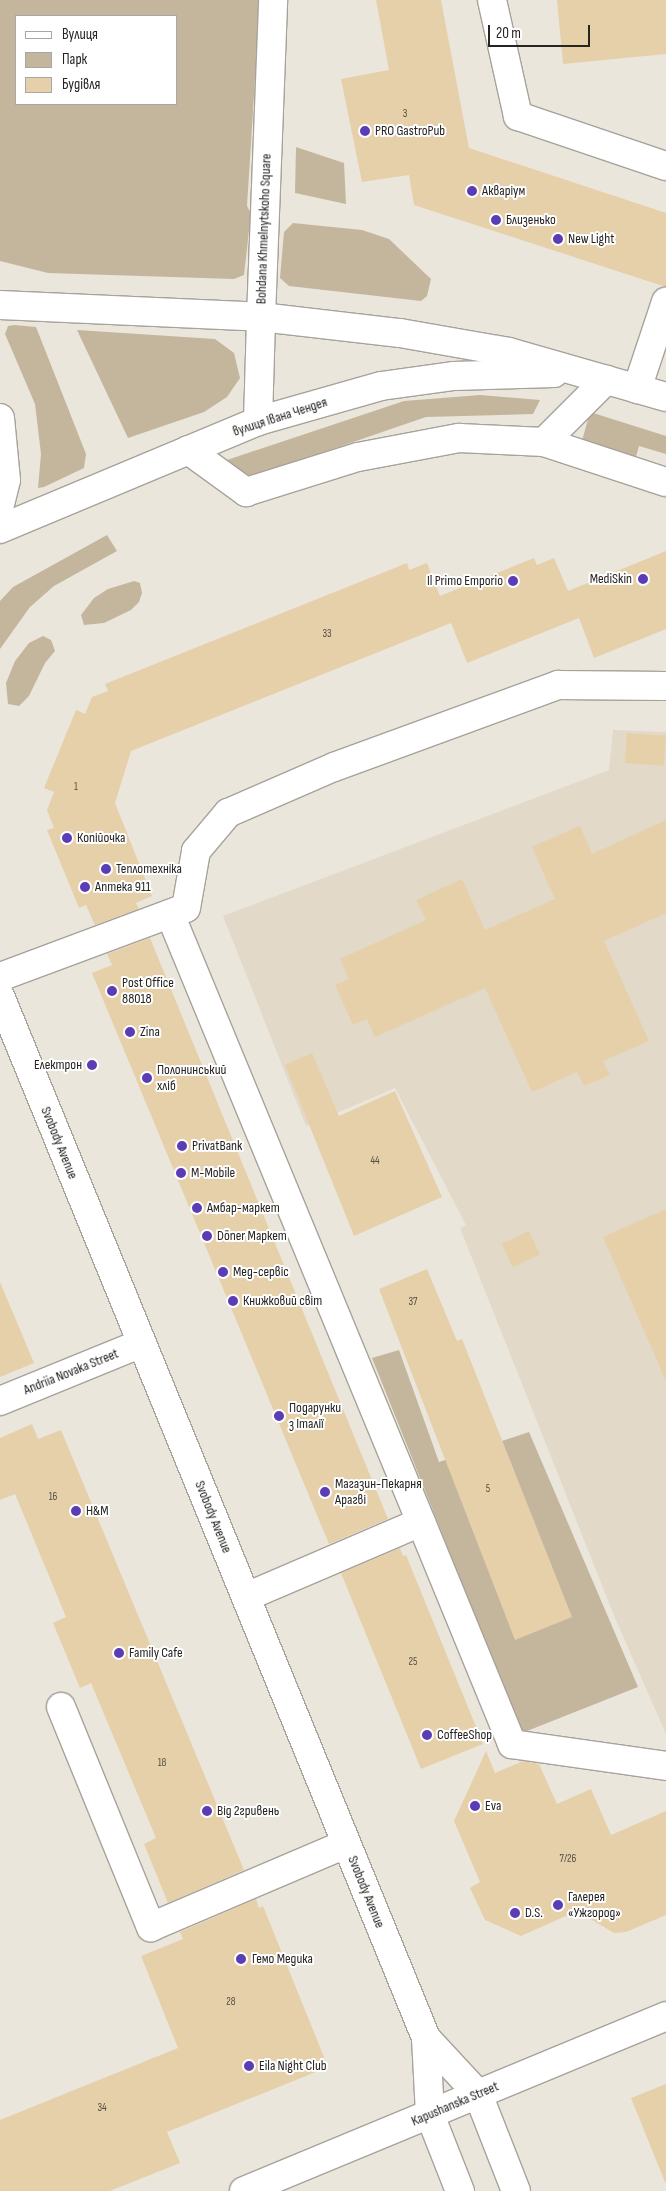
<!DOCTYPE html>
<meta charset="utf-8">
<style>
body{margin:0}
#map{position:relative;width:666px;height:2191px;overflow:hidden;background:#ebe6dc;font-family:"Sofia Sans Condensed",sans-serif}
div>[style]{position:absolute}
.built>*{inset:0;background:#e2d9c9}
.green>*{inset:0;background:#c3b69c}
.building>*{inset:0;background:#e5d0aa;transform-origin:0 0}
.roads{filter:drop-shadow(1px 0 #a7a29a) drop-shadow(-1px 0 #a7a29a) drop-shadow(0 1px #a7a29a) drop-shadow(0 -1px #a7a29a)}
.minor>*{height:28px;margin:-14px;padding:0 14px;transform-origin:14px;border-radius:14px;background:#fff}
.major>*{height:28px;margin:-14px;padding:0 14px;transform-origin:14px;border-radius:14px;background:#fff}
.dots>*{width:14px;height:14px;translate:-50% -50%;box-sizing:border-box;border:2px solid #fff;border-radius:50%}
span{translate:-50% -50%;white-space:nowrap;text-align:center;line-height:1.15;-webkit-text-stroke:4px #fff;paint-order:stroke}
.number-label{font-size:11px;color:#564f43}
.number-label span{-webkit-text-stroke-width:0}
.poi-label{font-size:14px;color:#262421}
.left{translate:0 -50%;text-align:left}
.right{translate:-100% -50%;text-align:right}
.street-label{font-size:14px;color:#262421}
.legend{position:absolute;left:15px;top:15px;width:162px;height:90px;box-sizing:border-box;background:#fff;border:1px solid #a8a7a6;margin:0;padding:6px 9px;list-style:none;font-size:15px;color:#262421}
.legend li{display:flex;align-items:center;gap:10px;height:25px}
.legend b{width:25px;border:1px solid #a8a7a6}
.scale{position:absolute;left:488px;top:25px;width:102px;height:22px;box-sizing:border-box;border:2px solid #262421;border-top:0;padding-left:6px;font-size:15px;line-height:18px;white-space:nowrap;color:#262421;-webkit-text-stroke:4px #fff;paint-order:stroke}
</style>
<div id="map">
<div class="built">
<div style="clip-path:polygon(613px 730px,666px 732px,666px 1734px,615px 1618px,460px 1228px,466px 1225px,395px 1088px,306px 1126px,223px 916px,609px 770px)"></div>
</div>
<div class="green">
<div style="clip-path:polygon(evenodd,0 0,260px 0,247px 206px,251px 213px,244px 275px,234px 279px,48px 273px,0 261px,0 0,16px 16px,176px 16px,176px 104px,16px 104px,16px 16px)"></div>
<div style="clip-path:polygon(296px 147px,344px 163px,346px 204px,295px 193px)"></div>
<div style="clip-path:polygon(293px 223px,362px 230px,389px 239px,431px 279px,427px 296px,421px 301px,289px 286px,280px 278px,284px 232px)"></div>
<div style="clip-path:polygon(14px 325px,36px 327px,86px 454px,84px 468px,44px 487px,38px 488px,41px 454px,35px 404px,5px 334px,8px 326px)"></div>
<div style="clip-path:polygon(77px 330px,215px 339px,234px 353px,240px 378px,227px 397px,204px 412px,128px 438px)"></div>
<div style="clip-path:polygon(480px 395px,540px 400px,533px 414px,426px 417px,242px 480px,221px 462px,404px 401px)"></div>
<div style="clip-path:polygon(590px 412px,666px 436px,666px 454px,639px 446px,634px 464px,580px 448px)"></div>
<div style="clip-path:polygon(107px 535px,117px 551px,54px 586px,30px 607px,0 649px,0 601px,13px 587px)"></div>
<div style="clip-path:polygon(134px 581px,140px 583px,142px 593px,139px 602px,131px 610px,104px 623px,84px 625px,81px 615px,94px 598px,108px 589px)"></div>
<div style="clip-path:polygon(43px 636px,51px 640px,55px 651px,45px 663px,29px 696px,19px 706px,8px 704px,6px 683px,15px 661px,29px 643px)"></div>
<div style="clip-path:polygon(399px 1350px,439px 1462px,529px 1432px,638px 1687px,522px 1733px,372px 1358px)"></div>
</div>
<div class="building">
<div style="clip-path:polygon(376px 0,441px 0,469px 148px,666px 213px,666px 287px,414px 205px,409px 175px,362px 182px,341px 79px,389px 70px)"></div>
<div style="clip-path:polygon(557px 0,666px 0,666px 54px,563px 64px)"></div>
<div style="clip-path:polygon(666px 551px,666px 629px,594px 658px,579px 618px,467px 663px,451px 623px,131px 751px,115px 803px,152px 896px,136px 903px,139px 909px,95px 925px,86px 905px,79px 908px,47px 830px,54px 828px,47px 810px,54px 792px,44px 788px,76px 710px,85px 714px,92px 697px,108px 691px,105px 684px,407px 563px,409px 570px,427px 563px,440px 596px,534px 558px,537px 565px,554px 558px,568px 591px)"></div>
<div style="left:627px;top:733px;width:39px;height:30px;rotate:4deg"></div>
<div style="clip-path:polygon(666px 820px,666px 913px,604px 941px,649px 1041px,603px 1061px,610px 1075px,584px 1086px,577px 1072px,532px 1092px,485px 988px,375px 1037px,367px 1019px,353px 1025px,335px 985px,349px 979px,340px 959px,426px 920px,416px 900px,462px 879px,485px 930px,555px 899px,532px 847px,580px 826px,592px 854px)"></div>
<div style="clip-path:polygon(150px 938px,388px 1519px,329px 1544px,92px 973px,112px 965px,107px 954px)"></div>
<div style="clip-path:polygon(312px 1053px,339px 1116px,395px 1091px,442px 1197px,354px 1236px,285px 1065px)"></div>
<div style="clip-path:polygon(666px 1209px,666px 1381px,603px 1237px)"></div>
<div style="left:529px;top:1231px;width:26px;height:30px;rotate:65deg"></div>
<div style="clip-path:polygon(427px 1269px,457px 1341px,462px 1339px,572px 1617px,515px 1640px,379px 1289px)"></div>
<div style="clip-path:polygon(0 1282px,34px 1363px,0 1377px)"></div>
<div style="clip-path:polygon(32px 1424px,38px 1439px,61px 1430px,244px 1870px,168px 1903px,144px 1844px,156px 1838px,91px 1683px,80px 1688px,53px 1623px,66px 1617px,15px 1494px,0 1500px,0 1438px)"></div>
<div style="clip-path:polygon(400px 1548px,403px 1556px,406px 1555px,483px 1744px,421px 1769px,341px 1573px)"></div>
<div style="clip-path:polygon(486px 1751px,495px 1773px,523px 1761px,539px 1764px,557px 1804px,591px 1789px,611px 1835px,666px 1811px,666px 1915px,626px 1932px,614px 1933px,577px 1911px,521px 1936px,485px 1920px,470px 1888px,480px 1882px,454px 1821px)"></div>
<div style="clip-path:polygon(256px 1899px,259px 1908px,263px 1906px,328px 2067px,167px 2132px,180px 2163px,110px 2191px,0 2191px,0 2120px,178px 2048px,141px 1956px,183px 1939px,180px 1932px)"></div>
<div style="clip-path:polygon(666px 2084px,666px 2182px,665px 2182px,631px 2098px)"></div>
</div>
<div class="roads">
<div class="minor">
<div style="left:492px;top:0;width:119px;rotate:77.4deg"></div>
<div style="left:518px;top:116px;width:156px;rotate:18.7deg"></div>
<div style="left:261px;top:317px;width:317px;rotate:-87.8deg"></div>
<div style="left:637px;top:389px;width:92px;rotate:-71.6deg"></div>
<div style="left:544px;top:442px;width:128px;rotate:18.2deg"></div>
<div style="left:188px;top:450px;width:72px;rotate:35.9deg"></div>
<div style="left:246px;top:492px;width:117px;rotate:-17.4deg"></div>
<div style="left:358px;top:457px;width:103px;rotate:-10.7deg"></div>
<div style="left:459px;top:438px;width:85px;rotate:2.7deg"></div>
<div style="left:544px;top:442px;width:88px;rotate:-45deg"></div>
<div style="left:170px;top:914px;width:658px;rotate:67.57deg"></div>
<div style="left:0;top:977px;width:198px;rotate:-20.4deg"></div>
<div style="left:186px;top:908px;width:58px;rotate:-80deg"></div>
<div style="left:196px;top:851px;width:50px;rotate:-49.9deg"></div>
<div style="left:228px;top:813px;width:116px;rotate:-23.5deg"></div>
<div style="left:334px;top:767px;width:239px;rotate:-20.1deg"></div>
<div style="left:558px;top:685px;width:108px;rotate:0.5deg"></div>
<div style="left:0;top:1401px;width:153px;rotate:-22.2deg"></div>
<div style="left:246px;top:1597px;width:190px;rotate:-23.2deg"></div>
<div style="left:421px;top:1522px;width:240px;rotate:67.7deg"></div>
<div style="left:512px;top:1744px;width:156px;rotate:8.1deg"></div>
<div style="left:61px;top:1707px;width:238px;rotate:67.8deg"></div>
<div style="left:151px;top:1927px;width:212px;rotate:-23.1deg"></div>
<div style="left:244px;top:2191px;width:457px;rotate:-22.5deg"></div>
</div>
<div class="major">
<div style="left:0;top:305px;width:261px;rotate:2.6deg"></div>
<div style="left:261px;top:317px;width:140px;rotate:6.6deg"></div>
<div style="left:400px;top:333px;width:111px;rotate:9.9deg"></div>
<div style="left:509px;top:352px;width:163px;rotate:16deg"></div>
<div style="left:0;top:418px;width:62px;rotate:84.5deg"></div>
<div style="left:6px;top:480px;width:25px;rotate:104deg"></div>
<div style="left:258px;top:421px;width:104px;rotate:-88.3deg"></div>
<div style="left:0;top:529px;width:280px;rotate:-22.7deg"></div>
<div style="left:258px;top:421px;width:128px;rotate:-15.9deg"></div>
<div style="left:381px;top:386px;width:74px;rotate:-7.8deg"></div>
<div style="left:454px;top:376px;width:100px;rotate:-1.7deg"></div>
<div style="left:0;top:996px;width:1126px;rotate:67.76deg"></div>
<div style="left:426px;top:2038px;width:76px;rotate:47.1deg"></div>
<div style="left:478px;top:2094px;width:104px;rotate:68.6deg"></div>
<div style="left:426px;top:2038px;width:77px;rotate:87deg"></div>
<div style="left:430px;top:2115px;width:82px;rotate:68.5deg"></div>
</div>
</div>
<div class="dots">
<div style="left:365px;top:131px;background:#5a3cb4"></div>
<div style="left:472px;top:191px;background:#5a3cb4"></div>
<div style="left:496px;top:220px;background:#5a3cb4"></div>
<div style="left:558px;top:239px;background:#5a3cb4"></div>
<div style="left:643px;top:579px;background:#5a3cb4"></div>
<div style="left:513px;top:581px;background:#5a3cb4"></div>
<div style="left:67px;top:838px;background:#5a3cb4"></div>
<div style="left:106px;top:869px;background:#5a3cb4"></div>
<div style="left:85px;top:887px;background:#5a3cb4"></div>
<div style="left:112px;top:991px;background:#5a3cb4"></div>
<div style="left:130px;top:1032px;background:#5a3cb4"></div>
<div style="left:92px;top:1065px;background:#5a3cb4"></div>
<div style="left:147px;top:1078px;background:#5a3cb4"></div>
<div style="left:182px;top:1146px;background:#5a3cb4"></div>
<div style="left:181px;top:1173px;background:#5a3cb4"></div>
<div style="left:197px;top:1208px;background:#5a3cb4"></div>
<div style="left:207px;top:1236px;background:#5a3cb4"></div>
<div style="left:223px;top:1272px;background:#5a3cb4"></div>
<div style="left:233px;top:1301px;background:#5a3cb4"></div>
<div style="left:279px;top:1416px;background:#5a3cb4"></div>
<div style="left:325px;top:1492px;background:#5a3cb4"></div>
<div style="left:76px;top:1511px;background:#5a3cb4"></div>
<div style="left:119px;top:1653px;background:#5a3cb4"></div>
<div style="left:427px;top:1735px;background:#5a3cb4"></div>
<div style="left:475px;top:1806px;background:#5a3cb4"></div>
<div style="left:207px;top:1811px;background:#5a3cb4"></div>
<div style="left:558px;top:1905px;background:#5a3cb4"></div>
<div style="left:515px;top:1913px;background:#5a3cb4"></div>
<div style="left:241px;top:1959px;background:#5a3cb4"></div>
<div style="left:249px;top:2066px;background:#5a3cb4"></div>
</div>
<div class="number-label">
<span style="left:405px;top:114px">3</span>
<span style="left:327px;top:634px">33</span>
<span style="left:76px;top:787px">1</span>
<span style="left:375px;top:1161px">44</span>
<span style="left:413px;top:1302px">37</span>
<span style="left:488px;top:1489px">5</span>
<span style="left:53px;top:1497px">16</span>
<span style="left:413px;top:1662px">25</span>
<span style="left:162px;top:1763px">18</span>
<span style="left:568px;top:1859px">7/26</span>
<span style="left:231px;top:2002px">28</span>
<span style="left:102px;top:2108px">34</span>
</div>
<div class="poi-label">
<span class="left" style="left:375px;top:131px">PRO GastroPub</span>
<span class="left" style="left:482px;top:191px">Акваріум</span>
<span class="left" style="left:506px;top:220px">Близенько</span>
<span class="left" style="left:568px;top:239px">New Light</span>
<span class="right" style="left:632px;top:579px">MediSkin</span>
<span class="right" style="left:503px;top:581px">Il Primo Emporio</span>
<span class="left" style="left:77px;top:838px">Копійочка</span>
<span class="left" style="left:116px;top:869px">Теплотехніка</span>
<span class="left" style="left:95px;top:887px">Аптека 911</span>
<span class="left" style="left:122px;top:991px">Post Office<br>88018</span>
<span class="left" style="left:140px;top:1032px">Zina</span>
<span class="right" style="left:82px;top:1065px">Електрон</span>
<span class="left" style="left:157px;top:1078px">Полонинський<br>хліб</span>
<span class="left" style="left:192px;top:1146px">PrivatBank</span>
<span class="left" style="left:191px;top:1173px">M-Mobile</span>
<span class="left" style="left:207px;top:1208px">Амбар-маркет</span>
<span class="left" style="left:217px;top:1236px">Döner Маркет</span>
<span class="left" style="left:233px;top:1272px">Мед-сервіс</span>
<span class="left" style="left:243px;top:1301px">Книжковий світ</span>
<span class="left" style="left:289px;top:1416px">Подарунки<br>з Італії</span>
<span class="left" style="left:335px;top:1492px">Магазин-Пекарня<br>Арагві</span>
<span class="left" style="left:86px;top:1511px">H&amp;M</span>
<span class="left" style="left:129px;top:1653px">Family Cafe</span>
<span class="left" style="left:437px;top:1735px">CoffeeShop</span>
<span class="left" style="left:485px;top:1806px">Eva</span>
<span class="left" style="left:217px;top:1811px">Від 2гривень</span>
<span class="left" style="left:568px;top:1905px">Галерея<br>«Ужгород»</span>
<span class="left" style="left:525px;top:1913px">D.S.</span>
<span class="left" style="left:252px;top:1959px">Гемо Медика</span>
<span class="left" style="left:259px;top:2066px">Eila Night Club</span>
</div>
<div class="street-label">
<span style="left:264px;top:229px;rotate:-88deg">Bohdana Khmelnytskoho Square</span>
<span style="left:280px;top:417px;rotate:-18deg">вулиця Івана Чендея</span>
<span style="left:59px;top:1143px;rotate:68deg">Svobody Avenue</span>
<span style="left:71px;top:1372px;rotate:-22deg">Andriia Novaka Street</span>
<span style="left:213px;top:1517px;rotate:68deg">Svobody Avenue</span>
<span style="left:366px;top:1892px;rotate:68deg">Svobody Avenue</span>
<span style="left:455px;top:2104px;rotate:-23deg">Kapushanska Street</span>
</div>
<ul class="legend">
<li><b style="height:6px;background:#fff"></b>Вулиця</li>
<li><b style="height:14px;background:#c3b69c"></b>Парк</li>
<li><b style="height:14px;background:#e5d0aa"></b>Будівля</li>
</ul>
<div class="scale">20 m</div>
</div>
